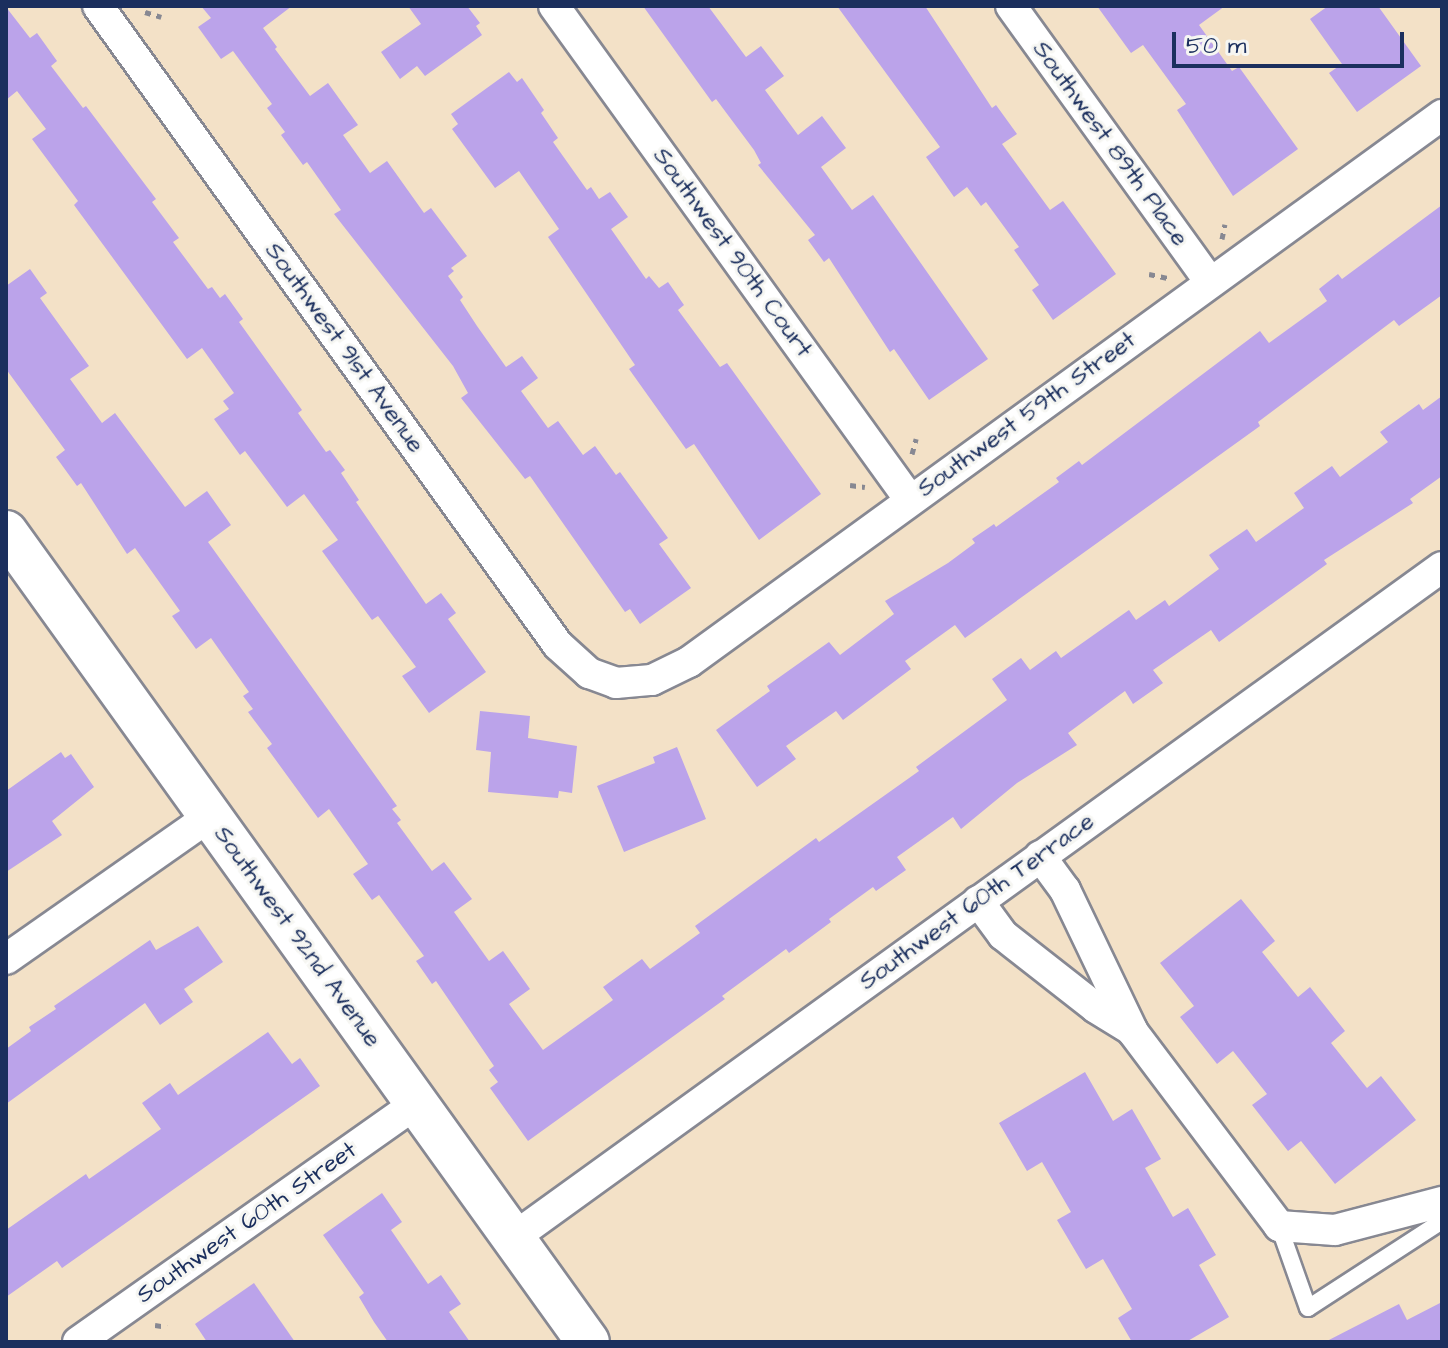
<!DOCTYPE html>
<style>
body{margin:0}
#map{position:relative;width:1448px;height:1348px;overflow:hidden;background:#f3e1c7;font-family:"Architects Daughter",sans-serif}
div>[style]{position:absolute}
.building>*{inset:0;background:#bba3ea}
.path>*{height:5px;margin-top:-2.5px;transform-origin:0;background:repeating-linear-gradient(90deg,#878892 0 6px,transparent 0 12px)}
.roads{filter:drop-shadow(2px 0 #878892) drop-shadow(-2px 0 #878892) drop-shadow(0 2px #878892) drop-shadow(0 -2px #878892)}
.lane>*{height:16px;margin:-8px;padding:0 8px;transform-origin:8px;border-radius:8px;background:#fff}
.street>*{height:30px;margin:-15px;padding:0 15px;transform-origin:15px;border-radius:15px;background:#fff}
.secondary>*{height:42px;margin:-21px;padding:0 21px;transform-origin:21px;border-radius:21px;background:#fff}
span{translate:-50% -50%;white-space:nowrap;text-align:center;line-height:1.15;-webkit-text-stroke:6px #f6f6f2;paint-order:stroke}
.street-label{font-size:24px;color:#1b2f5e}
.frame{position:absolute;inset:0;border:8px solid #1b2f5e;pointer-events:none}
.scale{position:absolute;left:1172px;top:32px;width:232px;height:36px;box-sizing:border-box;border:4px solid #1b2f5e;border-top:0;padding-left:10px;font-size:24px;line-height:28px;white-space:nowrap;color:#1b2f5e;-webkit-text-stroke:6px #f6f6f2;paint-order:stroke}
</style>
<div id="map">
<div class="building">
<div style="clip-path:polygon(201px 6px,292px 6px,263px 28px,277px 47px,275px 49px,310px 96px,328px 83px,358px 125px,343px 135px,370px 173px,387px 161px,424px 213px,431px 208px,467px 256px,451px 268px,454px 271px,448px 276px,463px 297px,460px 300px,477px 326px,506px 367px,522px 356px,538px 378px,521px 391px,548px 428px,558px 421px,583px 455px,595px 446px,616px 475px,620px 472px,668px 538px,659px 544px,691px 588px,640px 624px,630px 609px,625px 612px,530px 476px,525px 479px,461px 398px,468px 393px,453px 366px,334px 214px,341px 210px,307px 162px,303px 165px,281px 135px,285px 132px,267px 108px,272px 104px,233px 51px,221px 59px,198px 27px,211px 18px)"></div>
<div style="clip-path:polygon(408px 6px,467px 6px,480px 23px,476px 26px,482px 35px,425px 76px,417px 66px,400px 79px,381px 52px,421px 24px)"></div>
<div style="clip-path:polygon(643px 6px,708px 6px,746px 57px,761px 46px,784px 76px,765px 90px,798px 135px,822px 116px,846px 148px,821px 167px,852px 210px,873px 195px,988px 359px,929px 400px,894px 349px,890px 352px,829px 258px,824px 262px,808px 240px,815px 235px,758px 165px,761px 163px,754px 150px,716px 99px,712px 102px)"></div>
<div style="clip-path:polygon(837px 6px,925px 6px,992px 108px,996px 105px,1017px 134px,1002px 144px,1050px 210px,1063px 201px,1116px 274px,1053px 320px,1032px 290px,1039px 285px,1014px 250px,1019px 247px,986px 202px,981px 206px,967px 187px,954px 197px,926px 157px,940px 147px)"></div>
<div style="clip-path:polygon(1097px 6px,1225px 6px,1199px 25px,1232px 71px,1239px 67px,1298px 149px,1233px 196px,1177px 110px,1186px 104px,1143px 45px,1131px 53px)"></div>
<div style="clip-path:polygon(1328px 6px,1378px 6px,1421px 66px,1357px 112px,1329px 73px,1342px 64px,1310px 19px)"></div>
<div style="clip-path:polygon(6px 7px,30px 38px,37px 33px,57px 61px,51px 66px,83px 108px,86px 106px,156px 199px,152px 202px,179px 238px,173px 242px,208px 289px,212px 287px,220px 298px,225px 294px,243px 319px,239px 322px,302px 410px,298px 413px,326px 452px,330px 450px,345px 470px,341px 473px,359px 500px,356px 502px,426px 604px,441px 593px,456px 613px,448px 619px,486px 672px,429px 713px,402px 676px,416px 667px,378px 616px,372px 620px,322px 551px,338px 540px,304px 494px,287px 507px,245px 451px,240px 455px,214px 419px,229px 409px,223px 401px,234px 393px,202px 348px,187px 359px,74px 205px,78px 201px,32px 139px,46px 129px,17px 91px,6px 100px)"></div>
<div style="clip-path:polygon(509px 72px,517px 82px,522px 78px,544px 110px,541px 113px,558px 138px,553px 142px,587px 190px,591px 187px,599px 199px,610px 192px,628px 217px,611px 229px,646px 279px,649px 276px,659px 288px,668px 282px,684px 305px,678px 310px,720px 367px,727px 363px,821px 494px,759px 540px,694px 444px,686px 449px,629px 369px,635px 365px,548px 237px,559px 229px,519px 171px,495px 188px,452px 129px,458px 124px,451px 114px)"></div>
<div style="clip-path:polygon(1442px 205px,1442px 295px,1399px 326px,1394px 320px,1258px 422px,1260px 426px,965px 638px,955px 625px,905px 661px,911px 669px,843px 720px,836px 711px,786px 746px,796px 759px,757px 787px,716px 730px,770px 691px,767px 686px,829px 642px,840px 655px,894px 614px,885px 601px,948px 563px,975px 543px,972px 539px,994px 524px,996px 527px,1059px 482px,1056px 478px,1079px 461px,1082px 465px,1260px 331px,1269px 343px,1327px 301px,1319px 289px,1338px 274px,1342px 279px)"></div>
<div style="clip-path:polygon(30px 269px,47px 293px,40px 298px,89px 366px,70px 379px,102px 423px,115px 413px,185px 507px,207px 491px,231px 525px,208px 542px,397px 806px,392px 809px,401px 820px,397px 823px,432px 871px,444px 862px,472px 899px,454px 912px,489px 961px,503px 951px,530px 989px,509px 1004px,543px 1050px,613px 1000px,603px 987px,642px 959px,650px 969px,700px 933px,695px 926px,816px 838px,819px 842px,919px 771px,916px 767px,1007px 700px,992px 679px,1021px 658px,1030px 670px,1056px 651px,1061px 658px,1129px 610px,1136px 620px,1165px 600px,1169px 606px,1219px 569px,1209px 555px,1247px 529px,1256px 542px,1304px 508px,1294px 493px,1332px 466px,1340px 477px,1388px 442px,1380px 432px,1419px 404px,1423px 410px,1442px 396px,1442px 476px,1410px 499px,1413px 503px,1324px 560px,1327px 564px,1219px 642px,1211px 630px,1153px 670px,1163px 683px,1133px 704px,1125px 691px,1068px 733px,1077px 745px,1017px 783px,961px 829px,953px 817px,897px 857px,906px 870px,876px 891px,873px 887px,829px 919px,831px 922px,789px 953px,786px 949px,722px 996px,725px 999px,528px 1141px,490px 1088px,498px 1082px,489px 1070px,494px 1066px,436px 981px,432px 984px,416px 961px,424px 956px,379px 895px,372px 900px,353px 874px,368px 864px,329px 809px,318px 818px,267px 748px,272px 744px,248px 712px,253px 709px,243px 696px,249px 692px,211px 638px,196px 649px,172px 616px,180px 611px,135px 548px,127px 554px,81px 483px,77px 486px,56px 457px,65px 450px,6px 369px,6px 286px)"></div>
<div style="clip-path:polygon(480px 711px,530px 716px,528px 738px,577px 746px,572px 793px,559px 791px,558px 798px,488px 792px,491px 752px,476px 750px)"></div>
<div style="clip-path:polygon(677px 747px,706px 819px,624px 852px,597px 786px,655px 763px,653px 757px)"></div>
<div style="clip-path:polygon(61px 752px,65px 758px,71px 754px,94px 787px,52px 821px,62px 835px,6px 872px,6px 791px)"></div>
<div style="clip-path:polygon(1241px 899px,1275px 941px,1262px 952px,1298px 997px,1310px 987px,1345px 1031px,1331px 1043px,1367px 1088px,1381px 1076px,1416px 1120px,1335px 1184px,1301px 1141px,1288px 1151px,1252px 1105px,1267px 1094px,1233px 1051px,1217px 1064px,1180px 1017px,1194px 1006px,1160px 963px)"></div>
<div style="clip-path:polygon(198px 926px,223px 962px,184px 989px,193px 1002px,160px 1025px,145px 1003px,6px 1104px,6px 1049px,31px 1031px,29px 1027px,56px 1009px,54px 1006px,150px 940px,156px 950px)"></div>
<div style="clip-path:polygon(268px 1032px,292px 1064px,300px 1058px,320px 1086px,62px 1268px,57px 1261px,6px 1297px,6px 1230px,86px 1174px,89px 1179px,161px 1129px,142px 1103px,170px 1083px,178px 1095px)"></div>
<div style="clip-path:polygon(1085px 1072px,1113px 1121px,1132px 1109px,1161px 1159px,1145px 1168px,1173px 1217px,1188px 1208px,1216px 1255px,1199px 1265px,1229px 1317px,1186px 1342px,1132px 1342px,1118px 1318px,1132px 1309px,1103px 1259px,1086px 1269px,1057px 1220px,1071px 1212px,1042px 1162px,1027px 1171px,999px 1123px)"></div>
<div style="clip-path:polygon(382px 1193px,402px 1222px,391px 1230px,428px 1284px,441px 1275px,461px 1304px,449px 1312px,470px 1342px,388px 1342px,374px 1322px,359px 1297px,364px 1293px,323px 1235px)"></div>
<div style="clip-path:polygon(254px 1283px,295px 1342px,207px 1342px,195px 1324px)"></div>
<div style="clip-path:polygon(1442px 1302px,1442px 1342px,1325px 1342px,1399px 1304px,1407px 1320px)"></div>
</div>
<div class="path">
<div style="left:145px;top:12px;width:17px;rotate:17deg"></div>
<div style="left:1222px;top:239px;width:15px;rotate:-79deg"></div>
<div style="left:1149px;top:274px;width:19px;rotate:12deg"></div>
<div style="left:912px;top:454px;width:16px;rotate:-75deg"></div>
<div style="left:850px;top:485px;width:15px;rotate:8deg"></div>
<div style="left:155px;top:1325px;width:12px;rotate:9deg"></div>
</div>
<div class="roads">
<div class="lane">
<div style="left:1279px;top:1226px;width:87px;rotate:70.5deg"></div>
<div style="left:1308px;top:1308px;width:160px;rotate:-33deg"></div>
</div>
<div class="street">
<div style="left:98px;top:6px;width:787px;rotate:54.25deg"></div>
<div style="left:558px;top:645px;width:42px;rotate:42.1deg"></div>
<div style="left:589px;top:673px;width:29px;rotate:20deg"></div>
<div style="left:616px;top:683px;width:36px;rotate:-5deg"></div>
<div style="left:652px;top:680px;width:41px;rotate:-25.9deg"></div>
<div style="left:689px;top:662px;width:931px;rotate:-36deg"></div>
<div style="left:554px;top:6px;width:609px;rotate:54.22deg"></div>
<div style="left:1011px;top:6px;width:339px;rotate:54.2deg"></div>
<div style="left:1040px;top:856px;width:42px;rotate:53.7deg"></div>
<div style="left:1065px;top:890px;width:157px;rotate:64.4deg"></div>
<div style="left:1133px;top:1032px;width:243px;rotate:53deg"></div>
<div style="left:1279px;top:1226px;width:56px;rotate:4.1deg"></div>
<div style="left:1335px;top:1230px;width:111px;rotate:-14.7deg"></div>
<div style="left:978px;top:901px;width:42px;rotate:53.7deg"></div>
<div style="left:1003px;top:935px;width:118px;rotate:38.1deg"></div>
<div style="left:1096px;top:1008px;width:42px;rotate:31.4deg"></div>
<div style="left:6px;top:959px;width:249px;rotate:-35deg"></div>
<div style="left:513px;top:1238px;width:1146px;rotate:-35.84deg"></div>
<div style="left:78px;top:1342px;width:413px;rotate:-35.2deg"></div>
</div>
<div class="secondary">
<div style="left:6px;top:532px;width:997px;rotate:54.3deg"></div>
</div>
</div>
<div class="street-label">
<span style="left:1110px;top:144px;rotate:54deg">Southwest 89th Place</span>
<span style="left:732px;top:253px;rotate:54deg">Southwest 90th Court</span>
<span style="left:344px;top:348px;rotate:54deg">Southwest 91st Avenue</span>
<span style="left:1027px;top:415px;rotate:-36deg">Southwest 59th Street</span>
<span style="left:977px;top:902px;rotate:-36deg">Southwest 60th Terrace</span>
<span style="left:297px;top:937px;rotate:54deg">Southwest 92nd Avenue</span>
<span style="left:247px;top:1223px;rotate:-35deg">Southwest 60th Street</span>
</div>
<div class="frame"></div>
<div class="scale">50 m</div>
</div>
